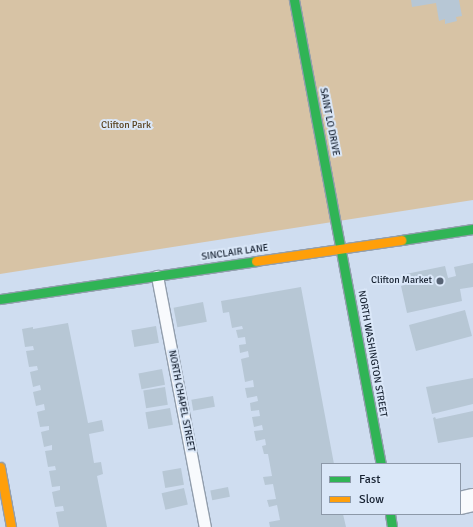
<!DOCTYPE html>
<style>
body{margin:0}
#map{position:relative;width:473px;height:527px;overflow:hidden;background:#cfddf0;font-family:Signika,sans-serif}
div>[style]{position:absolute}
.green>*{inset:0;background:#d7c3a5}
.building>*{inset:0;background:#b7c7d5;transform-origin:0 0}
.roads{filter:drop-shadow(1px 0 #929ead) drop-shadow(-1px 0 #929ead) drop-shadow(0 1px #929ead) drop-shadow(0 -1px #929ead)}
.lane>*{height:11px;margin:-5.5px;padding:0 5.5px;transform-origin:5.5px;border-radius:5.5px;background:#f8fafd}
.street>*{height:22px;margin:-11px;padding:0 11px;transform-origin:11px;border-radius:11px;background:#f8fafd}
.fast>*{height:9px;margin:-4.5px;padding:0 4.5px;transform-origin:4.5px;border-radius:4.5px;background:#30b455}
.slow>*{height:9px;margin:-4.5px;padding:0 4.5px;transform-origin:4.5px;border-radius:4.5px;background:#ff9f0a}
.dots>*{width:11px;height:11px;translate:-50% -50%;box-sizing:border-box;border:2px solid #dae7f8;border-radius:50%}
span{translate:-50% -50%;white-space:nowrap;text-align:center;line-height:1.15;-webkit-text-stroke:4px #dae7f8;paint-order:stroke}
.street-label{font-size:10px;color:#162131}
.park-label{font-size:10px;color:#58421f}
.poi-label{font-size:10px;color:#162131}
.right{translate:-100% -50%;text-align:right}
.legend{position:absolute;left:321px;top:463px;width:140px;height:52px;box-sizing:border-box;background:#dae7f8;border:1px solid #8c98a8;margin:0;padding:5px 7px;list-style:none;font-size:12px;color:#162131}
.legend li{display:flex;align-items:center;gap:8px;height:20px}
.legend b{width:20px;border:1px solid #8c98a8}
</style>
<div id="map">
<div class="green">
<div style="clip-path:polygon(0 0,473px 0,473px 200px,0 274px)"></div>
</div>
<div class="building">
<div style="clip-path:polygon(411px 0,459px 0,462px 16px,456px 17px,457px 21px,445px 24px,445px 19px,439px 21px,436px 3px,412px 7px)"></div>
<div style="clip-path:polygon(473px 263px,473px 287px,460px 289px,462px 301px,407px 313px,401px 286px,408px 284px,406px 274px,445px 266px,448px 278px,456px 276px,454px 267px)"></div>
<div style="clip-path:polygon(301px 287px,334px 464px,322px 464px,322px 514px,343px 514px,346px 527px,270px 527px,269px 522px,280px 520px,277px 505px,269px 507px,267px 500px,276px 499px,273px 484px,265px 485px,263px 477px,272px 476px,268px 454px,264px 454px,262px 446px,266px 445px,265px 439px,256px 441px,254px 431px,263px 430px,262px 425px,254px 427px,252px 417px,260px 416px,259px 410px,251px 411px,250px 403px,258px 401px,257px 396px,247px 398px,245px 388px,254px 387px,253px 380px,245px 382px,241px 359px,249px 357px,248px 351px,240px 353px,239px 345px,246px 344px,245px 337px,238px 338px,236px 330px,243px 329px,242px 326px,232px 328px,229px 312px,223px 313px,221px 301px)"></div>
<div style="left:203px;top:302px;width:20px;height:30px;rotate:79deg"></div>
<div style="left:465px;top:310px;width:27px;height:58px;rotate:75deg"></div>
<div style="clip-path:polygon(68px 323px,88px 423px,102px 420px,104px 431px,89px 434px,94px 463px,101px 462px,103px 474px,97px 476px,107px 527px,59px 527px,56px 512px,64px 511px,63px 506px,55px 507px,52px 492px,60px 490px,60px 486px,52px 487px,49px 471px,56px 470px,55px 466px,48px 467px,45px 451px,52px 450px,52px 445px,44px 447px,41px 432px,49px 430px,49px 426px,40px 427px,37px 412px,45px 410px,44px 404px,36px 406px,33px 392px,41px 390px,40px 385px,33px 387px,30px 372px,38px 370px,37px 366px,29px 367px,26px 351px,34px 350px,33px 346px,25px 347px,22px 329px,33px 327px,33px 329px)"></div>
<div style="left:156px;top:326px;width:17px;height:25px;rotate:80deg"></div>
<div style="left:162px;top:369px;width:16px;height:24px;rotate:79deg"></div>
<div style="clip-path:polygon(473px 378px,473px 404px,432px 414px,426px 387px)"></div>
<div style="left:165px;top:387px;width:18px;height:22px;rotate:81deg"></div>
<div style="left:213px;top:396px;width:11px;height:22px;rotate:80deg"></div>
<div style="left:170px;top:408px;width:17px;height:25px;rotate:80deg"></div>
<div style="clip-path:polygon(473px 411px,473px 437px,438px 443px,433px 418px,435px 417px,436px 419px)"></div>
<div style="left:181px;top:468px;width:17px;height:19px;rotate:80deg"></div>
<div style="left:228px;top:487px;width:10px;height:18px;rotate:79deg"></div>
<div style="left:184px;top:488px;width:17px;height:23px;rotate:77deg"></div>
</div>
<div class="roads">
<div class="lane">
<div style="left:157px;top:276px;width:256px;rotate:79.2deg"></div>
</div>
<div class="street">
<div style="left:460px;top:503px;width:13px;rotate:-13deg"></div>
</div>
<div class="fast">
<div style="left:294px;top:0;width:472px;rotate:79.4deg"></div>
<div style="left:401px;top:240px;width:73px;rotate:-8.7deg"></div>
<div style="left:0;top:299px;width:259px;rotate:-8.4deg"></div>
<div style="left:390px;top:514px;width:13px;rotate:81deg"></div>
</div>
<div class="slow">
<div style="left:256px;top:261px;width:147px;rotate:-8.2deg"></div>
<div style="left:0;top:467px;width:61px;rotate:79.6deg"></div>
</div>
</div>
<div class="dots">
<div style="left:440px;top:281px;background:#576374"></div>
</div>
<div class="street-label">
<span style="left:329px;top:122px;rotate:79deg">SAINT LO DRIVE</span>
<span style="left:235px;top:253px;rotate:-8deg">SINCLAIR LANE</span>
<span style="left:372px;top:354px;rotate:80deg">NORTH WASHINGTON STREET</span>
<span style="left:181px;top:401px;rotate:79deg">NORTH CHAPEL STREET</span>
</div>
<div class="park-label">
<span style="left:126px;top:126px">Clifton Park</span>
</div>
<div class="poi-label">
<span class="right" style="left:432px;top:281px">Clifton Market</span>
</div>
<ul class="legend">
<li><b style="height:5px;background:#30b455"></b>Fast</li>
<li><b style="height:5px;background:#ff9f0a"></b>Slow</li>
</ul>
</div>
